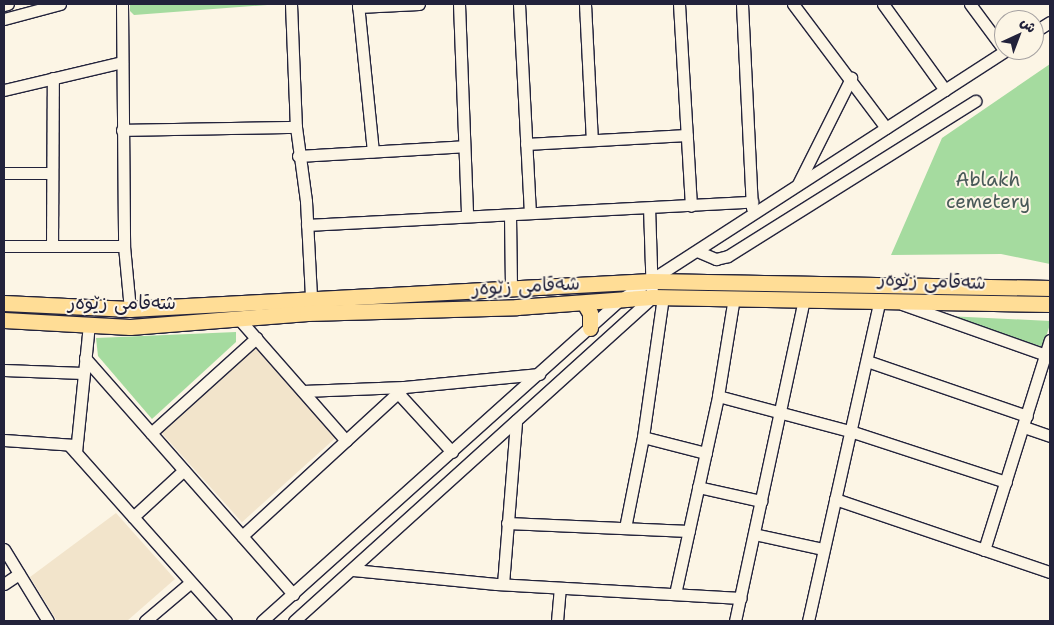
<!DOCTYPE html>
<meta charset="utf-8">
<style>
body{margin:0}
#map{position:relative;width:1054px;height:625px;overflow:hidden;background:#fcf5e5;font-family:"Shantell Sans","Playpen Sans Arabic",sans-serif}
div>[style]{position:absolute}
.built>*{inset:0;background:#f2e4cb;transform-origin:0 0}
.green>*{inset:0;background:#a5db9f}
.roads{filter:drop-shadow(1px 0 #22223b) drop-shadow(-1px 0 #22223b) drop-shadow(0 1px #22223b) drop-shadow(0 -1px #22223b)}
.minor>*{height:11px;margin:-5.5px;padding:0 5.5px;transform-origin:5.5px;border-radius:5.5px;background:#fcf5e5}
.major>*{height:15px;margin:-7.5px;padding:0 7.5px;transform-origin:7.5px;border-radius:7.5px;background:#ffdd96}
span{translate:-50% -50%;white-space:nowrap;text-align:center;line-height:1.15;-webkit-text-stroke:4px #fcf5e5;paint-order:stroke}
.park-label{font-size:19px;color:#495a59}
.street-label{font-size:19px;color:#22223b}
.frame{position:absolute;inset:0;border:5px solid #22223b;pointer-events:none}
.north{position:absolute;left:994px;top:10px;width:50px;height:50px;box-sizing:border-box;background:#fcf5e5;border:1px solid #a5a1a1;border-radius:50%;rotate:43deg;font-size:14px;font-weight:700;line-height:20px;text-align:center;color:#22223b}
.north::after{content:'';display:block;margin:auto;width:18px;height:22px;background:#22223b;clip-path:polygon(50% 0,100% 100%,50% 72%,0 100%)}
</style>
<div id="map">
<div class="built">
<div style="left:256px;top:348px;width:120px;height:127px;rotate:48deg"></div>
<div style="clip-path:polygon(116px 513px,175px 579px,127px 621px,57px 621px,30px 577px)"></div>
</div>
<div class="green">
<div style="clip-path:polygon(130px 4px,281px 4px,134px 15px,130px 11px)"></div>
<div style="clip-path:polygon(1050px 64px,1050px 264px,1001px 254px,891px 255px,942px 138px)"></div>
<div style="clip-path:polygon(947px 316px,1050px 321px,1050px 324px,1043px 347px)"></div>
<div style="clip-path:polygon(236px 332px,236px 342px,152px 419px,98px 356px,96px 338px)"></div>
</div>
<div class="roads">
<div class="minor">
<div style="left:122px;top:4px;width:242px;rotate:89.5deg"></div>
<div style="left:124px;top:246px;width:63px;rotate:84.6deg"></div>
<div style="left:291px;top:4px;width:123px;rotate:87.7deg"></div>
<div style="left:296px;top:127px;width:75px;rotate:82.3deg"></div>
<div style="left:306px;top:201px;width:96px;rotate:87deg"></div>
<div style="left:358px;top:4px;width:148px;rotate:84.2deg"></div>
<div style="left:459px;top:4px;width:212px;rotate:87.8deg"></div>
<div style="left:519px;top:4px;width:209px;rotate:87deg"></div>
<div style="left:585px;top:4px;width:136px;rotate:87.1deg"></div>
<div style="left:679px;top:4px;width:202px;rotate:86.6deg"></div>
<div style="left:742px;top:4px;width:204px;rotate:87.2deg"></div>
<div style="left:793px;top:4px;width:155px;rotate:53.1deg"></div>
<div style="left:883px;top:4px;width:106px;rotate:54.2deg"></div>
<div style="left:970px;top:4px;width:57px;rotate:53.5deg"></div>
<div style="left:4px;top:5px;width:4px;rotate:-14deg"></div>
<div style="left:358px;top:7px;width:61px;rotate:-2.8deg"></div>
<div style="left:4px;top:19px;width:58px;rotate:-15deg"></div>
<div style="left:1034px;top:32px;width:19px;rotate:-32deg"></div>
<div style="left:4px;top:90px;width:121px;rotate:-13.3deg"></div>
<div style="left:122px;top:130px;width:174px;rotate:-1deg"></div>
<div style="left:526px;top:144px;width:161px;rotate:-3.2deg"></div>
<div style="left:298px;top:156px;width:166px;rotate:-3.4deg"></div>
<div style="left:4px;top:173px;width:48px"></div>
<div style="left:798px;top:184px;width:119px;rotate:-63.4deg"></div>
<div style="left:510px;top:215px;width:74px;rotate:89.2deg"></div>
<div style="left:307px;top:225px;width:446px;rotate:-3deg"></div>
<div style="left:4px;top:246px;width:120px"></div>
<div style="left:52px;top:246px;width:168px;rotate:-89.7deg"></div>
<div style="left:697px;top:251px;width:21px;rotate:23deg"></div>
<div style="left:716px;top:259px;width:12px;rotate:-14deg"></div>
<div style="left:728px;top:256px;width:292px;rotate:-32.1deg"></div>
<div style="left:902px;top:304px;width:153px;rotate:19.5deg"></div>
<div style="left:239px;top:319px;width:162px;rotate:48.7deg"></div>
<div style="left:85px;top:358px;width:315px;rotate:48.6deg"></div>
<div style="left:867px;top:361px;width:169px;rotate:19deg"></div>
<div style="left:4px;top:370px;width:79px;rotate:2.2deg"></div>
<div style="left:303px;top:391px;width:101px;rotate:-2.3deg"></div>
<div style="left:404px;top:387px;width:136px;rotate:-5.5deg"></div>
<div style="left:398px;top:393px;width:80px;rotate:47.5deg"></div>
<div style="left:718px;top:396px;width:137px;rotate:14.9deg"></div>
<div style="left:850px;top:431px;width:164px;rotate:18.1deg"></div>
<div style="left:1024px;top:427px;width:28px;rotate:19deg"></div>
<div style="left:151px;top:433px;width:142px;rotate:-42.1deg"></div>
<div style="left:643px;top:437px;width:65px;rotate:14.3deg"></div>
<div style="left:4px;top:440px;width:71px;rotate:4deg"></div>
<div style="left:69px;top:445px;width:236px;rotate:48.3deg"></div>
<div style="left:76px;top:452px;width:128px;rotate:-84.2deg"></div>
<div style="left:698px;top:487px;width:65px;rotate:12.5deg"></div>
<div style="left:835px;top:499px;width:227px;rotate:18.8deg"></div>
<div style="left:133px;top:517px;width:69px;rotate:-42.7deg"></div>
<div style="left:507px;top:523px;width:182px;rotate:2.5deg"></div>
<div style="left:625px;top:528px;width:93px;rotate:-78.8deg"></div>
<div style="left:643px;top:437px;width:141px;rotate:-81.9deg"></div>
<div style="left:754px;top:534px;width:71px;rotate:12.3deg"></div>
<div style="left:242px;top:536px;width:220px;rotate:-42.6deg"></div>
<div style="left:4px;top:549px;width:84px;rotate:58.6deg"></div>
<div style="left:984px;top:550px;width:220px;rotate:-72.6deg"></div>
<div style="left:353px;top:570px;width:144px;rotate:5.6deg"></div>
<div style="left:496px;top:584px;width:245px;rotate:3.3deg"></div>
<div style="left:4px;top:584px;width:18px;rotate:-34deg"></div>
<div style="left:503px;top:584px;width:164px;rotate:-85.4deg"></div>
<div style="left:675px;top:594px;width:203px;rotate:-77.7deg"></div>
<div style="left:718px;top:396px;width:100px;rotate:-80.8deg"></div>
<div style="left:145px;top:621px;width:60px;rotate:-40.3deg"></div>
<div style="left:262px;top:621px;width:481px;rotate:-41.9deg"></div>
<div style="left:620px;top:300px;width:461px;rotate:-32.9deg"></div>
<div style="left:294px;top:621px;width:483px;rotate:-42.1deg"></div>
<div style="left:652px;top:297px;width:89px;rotate:-91.9deg"></div>
<div style="left:557px;top:621px;width:33px;rotate:-85deg"></div>
<div style="left:735px;top:621px;width:330px;rotate:-77.9deg"></div>
<div style="left:808px;top:621px;width:329px;rotate:-77.4deg"></div>
</div>
<div class="major">
<div style="left:4px;top:303px;width:126px;rotate:2.7deg"></div>
<div style="left:130px;top:309px;width:522px;rotate:-3.08deg"></div>
<div style="left:651px;top:281px;width:399px;rotate:1deg"></div>
<div style="left:584px;top:303px;width:12px;rotate:59deg"></div>
<div style="left:590px;top:313px;width:15px;rotate:90deg"></div>
<div style="left:4px;top:320px;width:126px;rotate:3.2deg"></div>
<div style="left:130px;top:327px;width:178px;rotate:-4.5deg"></div>
<div style="left:307px;top:313px;width:210px;rotate:-1.6deg"></div>
<div style="left:517px;top:307px;width:135px;rotate:-4.2deg"></div>
<div style="left:652px;top:297px;width:398px;rotate:1deg"></div>
</div>
</div>
<div class="park-label">
<span style="left:988px;top:191px">Ablakh<br>cemetery</span>
</div>
<div class="street-label">
<span style="left:932px;top:281px;rotate:2deg">شەقامی زێوەر</span>
<span style="left:526px;top:286px;rotate:-3deg">شەقامی زێوەر</span>
<span style="left:122px;top:303px">شەقامی زێوەر</span>
</div>
<div class="frame"></div>
<div class="north">ش</div>
</div>
